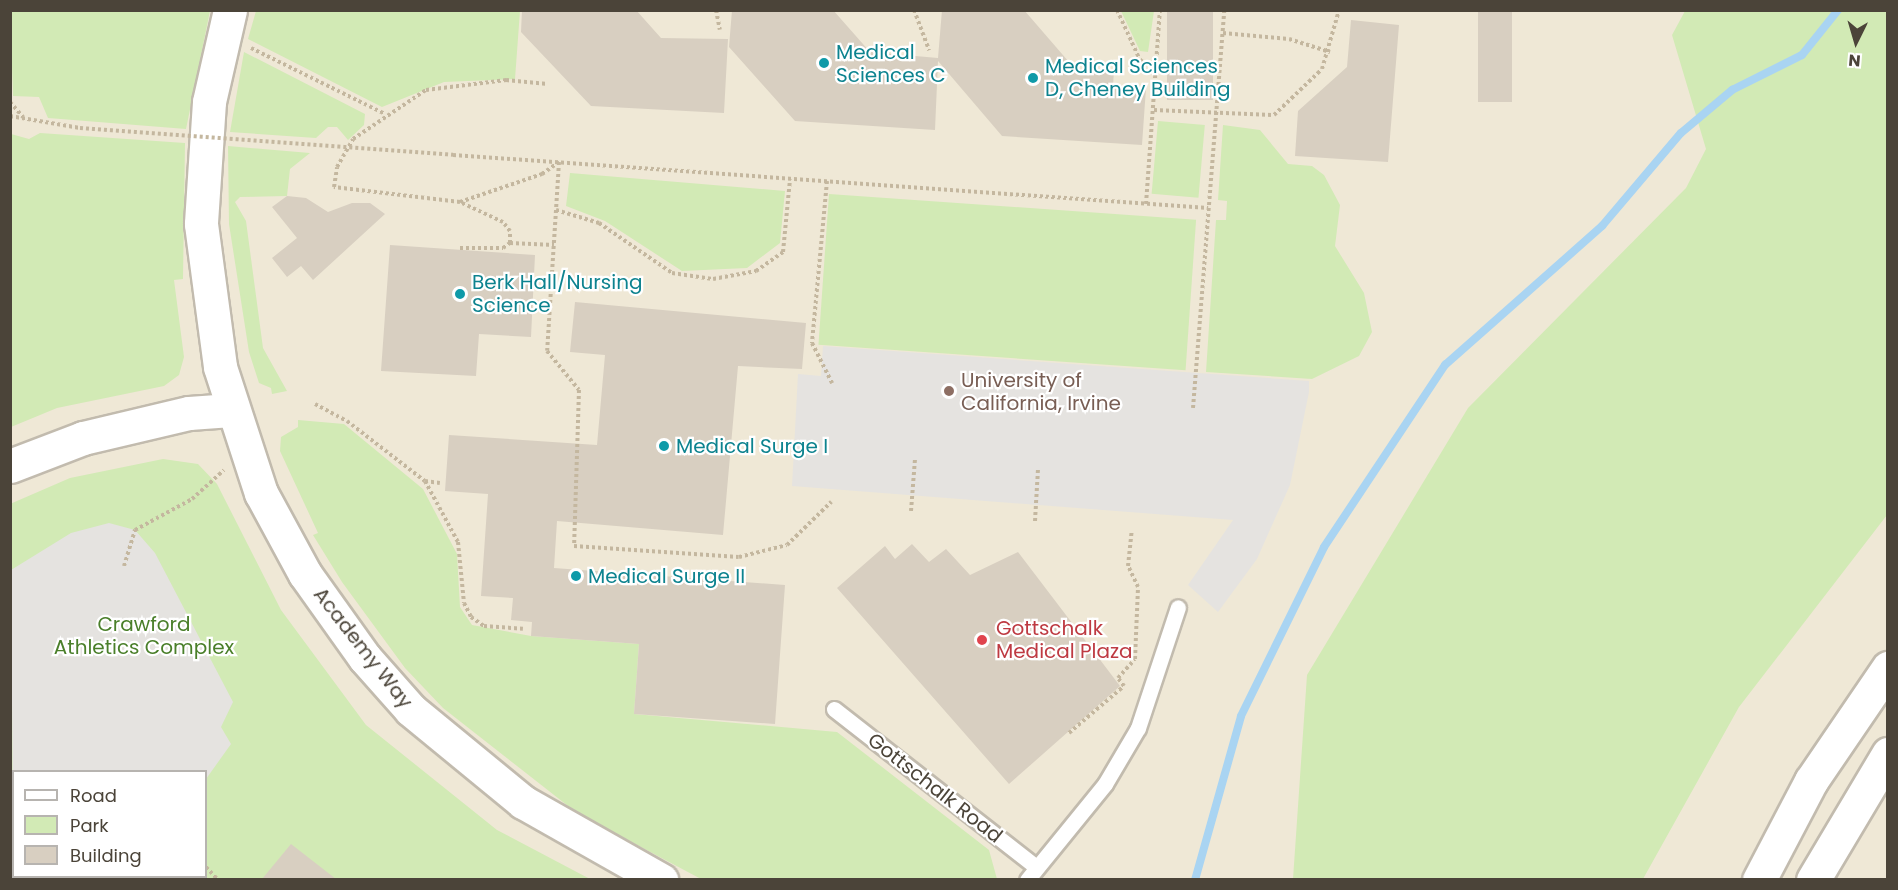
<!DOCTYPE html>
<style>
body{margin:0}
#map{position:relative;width:1898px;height:890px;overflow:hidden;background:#f6f3ec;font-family:Poppins,sans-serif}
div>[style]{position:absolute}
.education>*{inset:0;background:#efe8d6}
.green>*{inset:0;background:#d2eab5;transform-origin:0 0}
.parking>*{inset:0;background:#e5e3e0}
.stream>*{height:8px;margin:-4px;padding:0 4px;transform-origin:4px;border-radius:4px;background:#a9d4f2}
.building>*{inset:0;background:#d8cfc1;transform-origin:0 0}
.path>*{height:4px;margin-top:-2px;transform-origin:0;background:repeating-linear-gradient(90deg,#c4b79f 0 3px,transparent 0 6px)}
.roads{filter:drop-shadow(2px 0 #c2bbae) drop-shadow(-2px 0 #c2bbae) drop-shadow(0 2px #c2bbae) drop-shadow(0 -2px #c2bbae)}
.service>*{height:15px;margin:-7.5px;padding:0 7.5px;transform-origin:7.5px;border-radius:7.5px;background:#fff}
.tertiary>*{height:33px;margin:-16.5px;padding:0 16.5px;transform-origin:16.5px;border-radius:16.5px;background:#fff}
.path-bridge>*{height:4px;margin-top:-2px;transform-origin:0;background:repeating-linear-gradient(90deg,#c4b79f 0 3px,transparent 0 6px)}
.dots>*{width:16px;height:16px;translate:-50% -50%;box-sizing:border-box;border:3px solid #fff;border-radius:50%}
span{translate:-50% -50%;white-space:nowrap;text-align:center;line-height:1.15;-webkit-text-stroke:4.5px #fff;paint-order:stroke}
.culture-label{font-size:20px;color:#0d838f}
.left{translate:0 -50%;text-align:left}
.education-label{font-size:20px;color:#785e54}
.park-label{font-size:20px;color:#4a7f2a}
.health-label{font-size:20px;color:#be3a42}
.street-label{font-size:20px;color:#4b4439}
.frame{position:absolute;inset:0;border:12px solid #4b4439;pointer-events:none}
.legend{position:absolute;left:12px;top:770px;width:195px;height:108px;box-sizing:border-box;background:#fff;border:2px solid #b7b4b0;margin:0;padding:8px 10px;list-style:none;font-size:18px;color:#4b4439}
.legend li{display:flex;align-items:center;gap:12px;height:30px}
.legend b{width:30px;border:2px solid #b7b4b0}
.north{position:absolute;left:1826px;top:12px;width:60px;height:60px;-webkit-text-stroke:4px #fff;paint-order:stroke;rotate:185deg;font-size:16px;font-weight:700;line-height:24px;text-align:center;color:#4b4439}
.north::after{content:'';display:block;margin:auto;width:21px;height:27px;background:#4b4439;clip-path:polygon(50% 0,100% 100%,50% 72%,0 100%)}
</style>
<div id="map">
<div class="education">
<div style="clip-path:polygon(evenodd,10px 11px,1887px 11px,1887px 879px,11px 879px,10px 11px,14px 772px,206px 772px,206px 876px,14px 876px,14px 772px)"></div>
</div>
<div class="green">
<div style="clip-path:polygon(10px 11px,210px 11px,186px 129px,48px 118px,39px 97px,13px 96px)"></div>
<div style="clip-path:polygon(256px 11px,520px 11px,515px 79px,444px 82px,382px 107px,248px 39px)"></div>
<div style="clip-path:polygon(1121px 11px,1154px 11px,1148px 52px,1140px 51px)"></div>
<div style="clip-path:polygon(1685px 11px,1887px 11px,1887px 515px,1739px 707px,1643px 879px,1293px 879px,1307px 675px,1468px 408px,1686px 188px,1706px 149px,1672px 35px)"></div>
<div style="clip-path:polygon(244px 52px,365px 114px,364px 125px,348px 140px,337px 127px,328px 127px,316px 138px,230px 132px)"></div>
<div style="left:1158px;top:121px;width:47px;height:73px;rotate:5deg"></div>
<div style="clip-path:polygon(1223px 125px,1260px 130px,1288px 164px,1312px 166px,1324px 175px,1340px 205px,1335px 246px,1364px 293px,1372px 332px,1359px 356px,1312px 379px,1206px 372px,1216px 220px,1226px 220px,1227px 201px,1218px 200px)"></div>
<div style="clip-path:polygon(40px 133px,185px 143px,183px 279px,174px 280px,184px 357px,179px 375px,164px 386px,57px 408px,11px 427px,11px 134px,29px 139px)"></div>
<div style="clip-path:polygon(228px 146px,310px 153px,290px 169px,287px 196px,240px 197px,235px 202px,246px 221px,263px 348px,287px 391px,272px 394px,271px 388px,259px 383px,249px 352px,229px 224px)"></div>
<div style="clip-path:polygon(570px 173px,785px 191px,780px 243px,747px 268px,682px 271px,605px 221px,566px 206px)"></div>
<div style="left:829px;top:194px;width:368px;height:151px;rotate:4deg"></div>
<div style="clip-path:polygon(298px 420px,344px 424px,423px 489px,457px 554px,460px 607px,472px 625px,531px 636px,639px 644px,634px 714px,837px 732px,989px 850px,997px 879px,701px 879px,577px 813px,443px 708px,405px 668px,342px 582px,313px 535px,318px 533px,280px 451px,281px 437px,298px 427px)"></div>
<div style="clip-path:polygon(evenodd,163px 459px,198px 464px,217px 484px,281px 610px,366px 725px,497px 830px,590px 879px,11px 879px,10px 504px,70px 478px,163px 459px,14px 772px,206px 772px,206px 876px,14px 876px,14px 772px)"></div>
</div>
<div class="parking">
<div style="clip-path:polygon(823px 346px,1309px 381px,1309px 392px,1290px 485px,1257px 559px,1218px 612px,1188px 585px,1233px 520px,792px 486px,798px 374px,821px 376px)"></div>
<div style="clip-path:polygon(109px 523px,135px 530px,155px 553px,233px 702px,221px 727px,231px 744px,206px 779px,206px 772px,14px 772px,13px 829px,11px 570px,71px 533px)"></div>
</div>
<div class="stream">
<div style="left:1195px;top:880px;width:170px;rotate:-74.3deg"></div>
<div style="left:1241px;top:716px;width:188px;rotate:-63.8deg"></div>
<div style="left:1324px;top:547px;width:219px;rotate:-56.4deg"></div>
<div style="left:1445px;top:365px;width:210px;rotate:-41.5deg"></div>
<div style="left:1602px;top:226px;width:122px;rotate:-49.7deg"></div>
<div style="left:1681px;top:133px;width:67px;rotate:-40.1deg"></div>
<div style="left:1732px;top:90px;width:78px;rotate:-26.6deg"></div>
<div style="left:1802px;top:55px;width:58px;rotate:-51.3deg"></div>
</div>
<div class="building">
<div style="clip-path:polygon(522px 10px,636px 10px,661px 38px,728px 39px,724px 113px,591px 106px,521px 32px)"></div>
<div style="clip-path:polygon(732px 10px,833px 10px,870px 52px,938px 58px,942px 10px,1024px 10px,1075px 69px,1114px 70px,1113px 86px,1146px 88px,1142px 145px,1002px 136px,938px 61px,935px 130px,795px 121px,729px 47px)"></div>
<div style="left:1167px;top:10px;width:46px;height:90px"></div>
<div style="left:1478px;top:10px;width:34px;height:92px"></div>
<div style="clip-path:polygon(1351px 20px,1399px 25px,1388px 162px,1295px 156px,1298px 111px,1347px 67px)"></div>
<div style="clip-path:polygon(287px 196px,306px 198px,328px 212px,352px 203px,370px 203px,385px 214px,313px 280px,301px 266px,287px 277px,272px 258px,297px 238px,272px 207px)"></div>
<div style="clip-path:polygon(390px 245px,535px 255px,531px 337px,479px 334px,476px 376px,381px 371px)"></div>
<div style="clip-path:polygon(575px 302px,806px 323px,802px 369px,738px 366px,723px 535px,557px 521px,554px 568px,785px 585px,775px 724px,634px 714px,639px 644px,531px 636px,532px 622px,511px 620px,513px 598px,481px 596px,488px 494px,445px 491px,449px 435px,597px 445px,605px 355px,570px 352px)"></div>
<div style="clip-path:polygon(912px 544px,929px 562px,946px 549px,970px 575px,1018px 552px,1120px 686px,1009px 784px,837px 588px,885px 546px,895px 559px)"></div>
<div style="clip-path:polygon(291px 844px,336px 879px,262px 879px)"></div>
</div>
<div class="path">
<div style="left:716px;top:10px;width:20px;rotate:79deg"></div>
<div style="left:914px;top:10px;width:43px;rotate:69.4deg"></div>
<div style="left:1117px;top:10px;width:55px;rotate:65.3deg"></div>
<div style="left:1140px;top:60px;width:19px;rotate:35deg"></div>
<div style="left:1223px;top:33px;width:66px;rotate:5.2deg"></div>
<div style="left:1289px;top:39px;width:43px;rotate:17.6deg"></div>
<div style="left:251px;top:48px;width:149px;rotate:26.2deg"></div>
<div style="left:10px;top:102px;width:20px;rotate:49deg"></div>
<div style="left:1154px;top:110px;width:120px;rotate:2.4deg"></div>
<div style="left:1274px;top:115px;width:66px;rotate:-43.8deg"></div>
<div style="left:1322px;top:69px;width:61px;rotate:-73.9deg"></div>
<div style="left:10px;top:116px;width:71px;rotate:9.7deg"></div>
<div style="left:453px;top:155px;width:757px;rotate:4.02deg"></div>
<div style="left:559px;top:162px;width:189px;rotate:93.6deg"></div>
<div style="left:547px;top:351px;width:50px;rotate:50.6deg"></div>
<div style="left:579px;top:390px;width:156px;rotate:91.8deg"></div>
<div style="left:574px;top:546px;width:165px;rotate:3.8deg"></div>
<div style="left:739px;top:557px;width:49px;rotate:-14deg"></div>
<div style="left:787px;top:545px;width:62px;rotate:-44.3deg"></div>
<div style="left:827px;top:181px;width:163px;rotate:95.3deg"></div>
<div style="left:812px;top:343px;width:45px;rotate:63.4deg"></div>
<div style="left:460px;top:202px;width:87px;rotate:-18.9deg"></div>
<div style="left:542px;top:174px;width:21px;rotate:-35deg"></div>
<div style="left:1146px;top:204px;width:195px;rotate:-85.9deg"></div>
<div style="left:556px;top:210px;width:45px;rotate:16.8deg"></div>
<div style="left:599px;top:223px;width:88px;rotate:34.4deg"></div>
<div style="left:672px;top:273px;width:41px;rotate:8.3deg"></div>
<div style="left:713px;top:279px;width:44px;rotate:-10.5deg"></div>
<div style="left:756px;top:271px;width:33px;rotate:-35deg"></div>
<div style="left:783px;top:252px;width:73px;rotate:-84.5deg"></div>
<div style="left:510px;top:243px;width:44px;rotate:2.6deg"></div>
<div style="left:460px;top:248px;width:43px"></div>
<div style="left:503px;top:248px;width:9px;rotate:-36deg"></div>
<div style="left:510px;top:243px;width:12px;rotate:-90deg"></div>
<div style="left:510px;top:231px;width:11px;rotate:-128deg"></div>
<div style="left:503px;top:222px;width:47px;rotate:-155.1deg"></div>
<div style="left:460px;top:202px;width:127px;rotate:-173.2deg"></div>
<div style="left:334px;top:187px;width:20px;rotate:-81deg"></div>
<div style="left:337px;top:167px;width:32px;rotate:-60deg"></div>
<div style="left:353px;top:139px;width:88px;rotate:-33.9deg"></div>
<div style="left:426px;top:90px;width:81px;rotate:-7.1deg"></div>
<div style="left:506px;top:80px;width:42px;rotate:5.4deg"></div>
<div style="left:315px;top:404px;width:36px;rotate:28deg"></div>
<div style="left:347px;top:421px;width:98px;rotate:37.6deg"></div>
<div style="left:425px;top:481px;width:15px;rotate:8deg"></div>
<div style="left:1193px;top:408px;width:399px;rotate:-85.5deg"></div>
<div style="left:425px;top:481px;width:69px;rotate:61.6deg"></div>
<div style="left:458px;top:542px;width:61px;rotate:84.4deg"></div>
<div style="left:464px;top:603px;width:16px;rotate:63deg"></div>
<div style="left:471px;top:617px;width:16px;rotate:35deg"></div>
<div style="left:484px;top:626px;width:39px;rotate:4deg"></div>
<div style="left:911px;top:511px;width:52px;rotate:-85.6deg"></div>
<div style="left:1035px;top:521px;width:52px;rotate:-86.7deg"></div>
<div style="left:124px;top:566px;width:38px;rotate:-73deg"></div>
<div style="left:135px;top:530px;width:65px;rotate:-28.5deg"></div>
<div style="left:192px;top:499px;width:43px;rotate:-42.2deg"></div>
<div style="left:1069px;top:733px;width:72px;rotate:-40.5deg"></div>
<div style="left:1124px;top:686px;width:10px;rotate:-127deg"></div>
<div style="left:1118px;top:678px;width:25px;rotate:-48deg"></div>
<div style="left:1135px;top:659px;width:72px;rotate:-87.6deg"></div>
<div style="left:1138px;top:587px;width:23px;rotate:-115deg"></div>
<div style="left:1128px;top:566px;width:36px;rotate:-84deg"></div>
<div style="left:10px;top:840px;width:4px;rotate:27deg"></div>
<div style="left:206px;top:867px;width:18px;rotate:47deg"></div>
<div style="left:60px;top:876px;width:6px;rotate:45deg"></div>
<div style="left:10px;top:877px;width:5px;rotate:37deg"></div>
</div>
<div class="roads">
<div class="service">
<div style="left:834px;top:709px;width:256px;rotate:38deg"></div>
<div style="left:1027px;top:880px;width:124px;rotate:-50.9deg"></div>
<div style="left:1105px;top:784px;width:65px;rotate:-59.5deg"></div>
<div style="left:1138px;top:728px;width:127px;rotate:-71.7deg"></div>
</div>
<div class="tertiary">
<div style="left:230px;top:10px;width:94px;rotate:102.9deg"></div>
<div style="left:209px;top:102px;width:122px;rotate:93.8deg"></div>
<div style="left:201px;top:224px;width:144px;rotate:82.4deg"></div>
<div style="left:220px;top:367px;width:133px;rotate:72deg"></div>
<div style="left:261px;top:493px;width:92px;rotate:61.5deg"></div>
<div style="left:305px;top:574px;width:103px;rotate:54.5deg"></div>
<div style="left:365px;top:658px;width:69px;rotate:48.5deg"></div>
<div style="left:411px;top:710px;width:145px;rotate:39.4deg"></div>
<div style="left:523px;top:802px;width:159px;rotate:29.5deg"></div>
<div style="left:10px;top:466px;width:78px;rotate:-21deg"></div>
<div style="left:83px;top:438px;width:109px;rotate:-13.3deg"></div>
<div style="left:189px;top:413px;width:42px;rotate:-4.1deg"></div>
<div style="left:1759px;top:880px;width:112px;rotate:-62.3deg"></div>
<div style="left:1811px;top:781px;width:137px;rotate:-55.7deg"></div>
<div style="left:1813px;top:880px;width:147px;rotate:-59.2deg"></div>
</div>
</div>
<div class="path-bridge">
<div style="left:80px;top:128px;width:374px;rotate:4.1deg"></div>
</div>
<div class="dots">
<div style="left:824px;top:63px;background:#0f9aa8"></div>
<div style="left:1033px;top:78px;background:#0f9aa8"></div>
<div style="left:460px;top:294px;background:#0f9aa8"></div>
<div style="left:949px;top:391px;background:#8d6e63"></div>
<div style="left:664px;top:446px;background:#0f9aa8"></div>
<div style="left:576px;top:576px;background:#0f9aa8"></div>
<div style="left:982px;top:640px;background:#e0444e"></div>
</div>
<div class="culture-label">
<span class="left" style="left:836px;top:64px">Medical<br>Sciences C</span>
<span class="left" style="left:1045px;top:78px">Medical Sciences<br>D, Cheney Building</span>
<span class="left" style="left:472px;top:294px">Berk Hall/Nursing<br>Science</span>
<span class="left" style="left:676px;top:446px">Medical Surge I</span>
<span class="left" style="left:588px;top:576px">Medical Surge II</span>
</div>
<div class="education-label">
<span class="left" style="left:961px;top:392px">University of<br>California, Irvine</span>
</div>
<div class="park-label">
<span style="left:144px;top:636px">Crawford<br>Athletics Complex</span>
</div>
<div class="health-label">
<span class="left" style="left:996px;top:640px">Gottschalk<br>Medical Plaza</span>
</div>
<div class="street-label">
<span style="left:363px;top:648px;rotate:52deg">Academy Way</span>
<span style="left:935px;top:788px;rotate:38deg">Gottschalk Road</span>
</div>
<div class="frame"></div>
<ul class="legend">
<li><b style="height:8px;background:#fff"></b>Road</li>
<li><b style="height:16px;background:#d2eab5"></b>Park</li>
<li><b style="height:16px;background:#d8cfc1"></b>Building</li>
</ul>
<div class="north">N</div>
</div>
